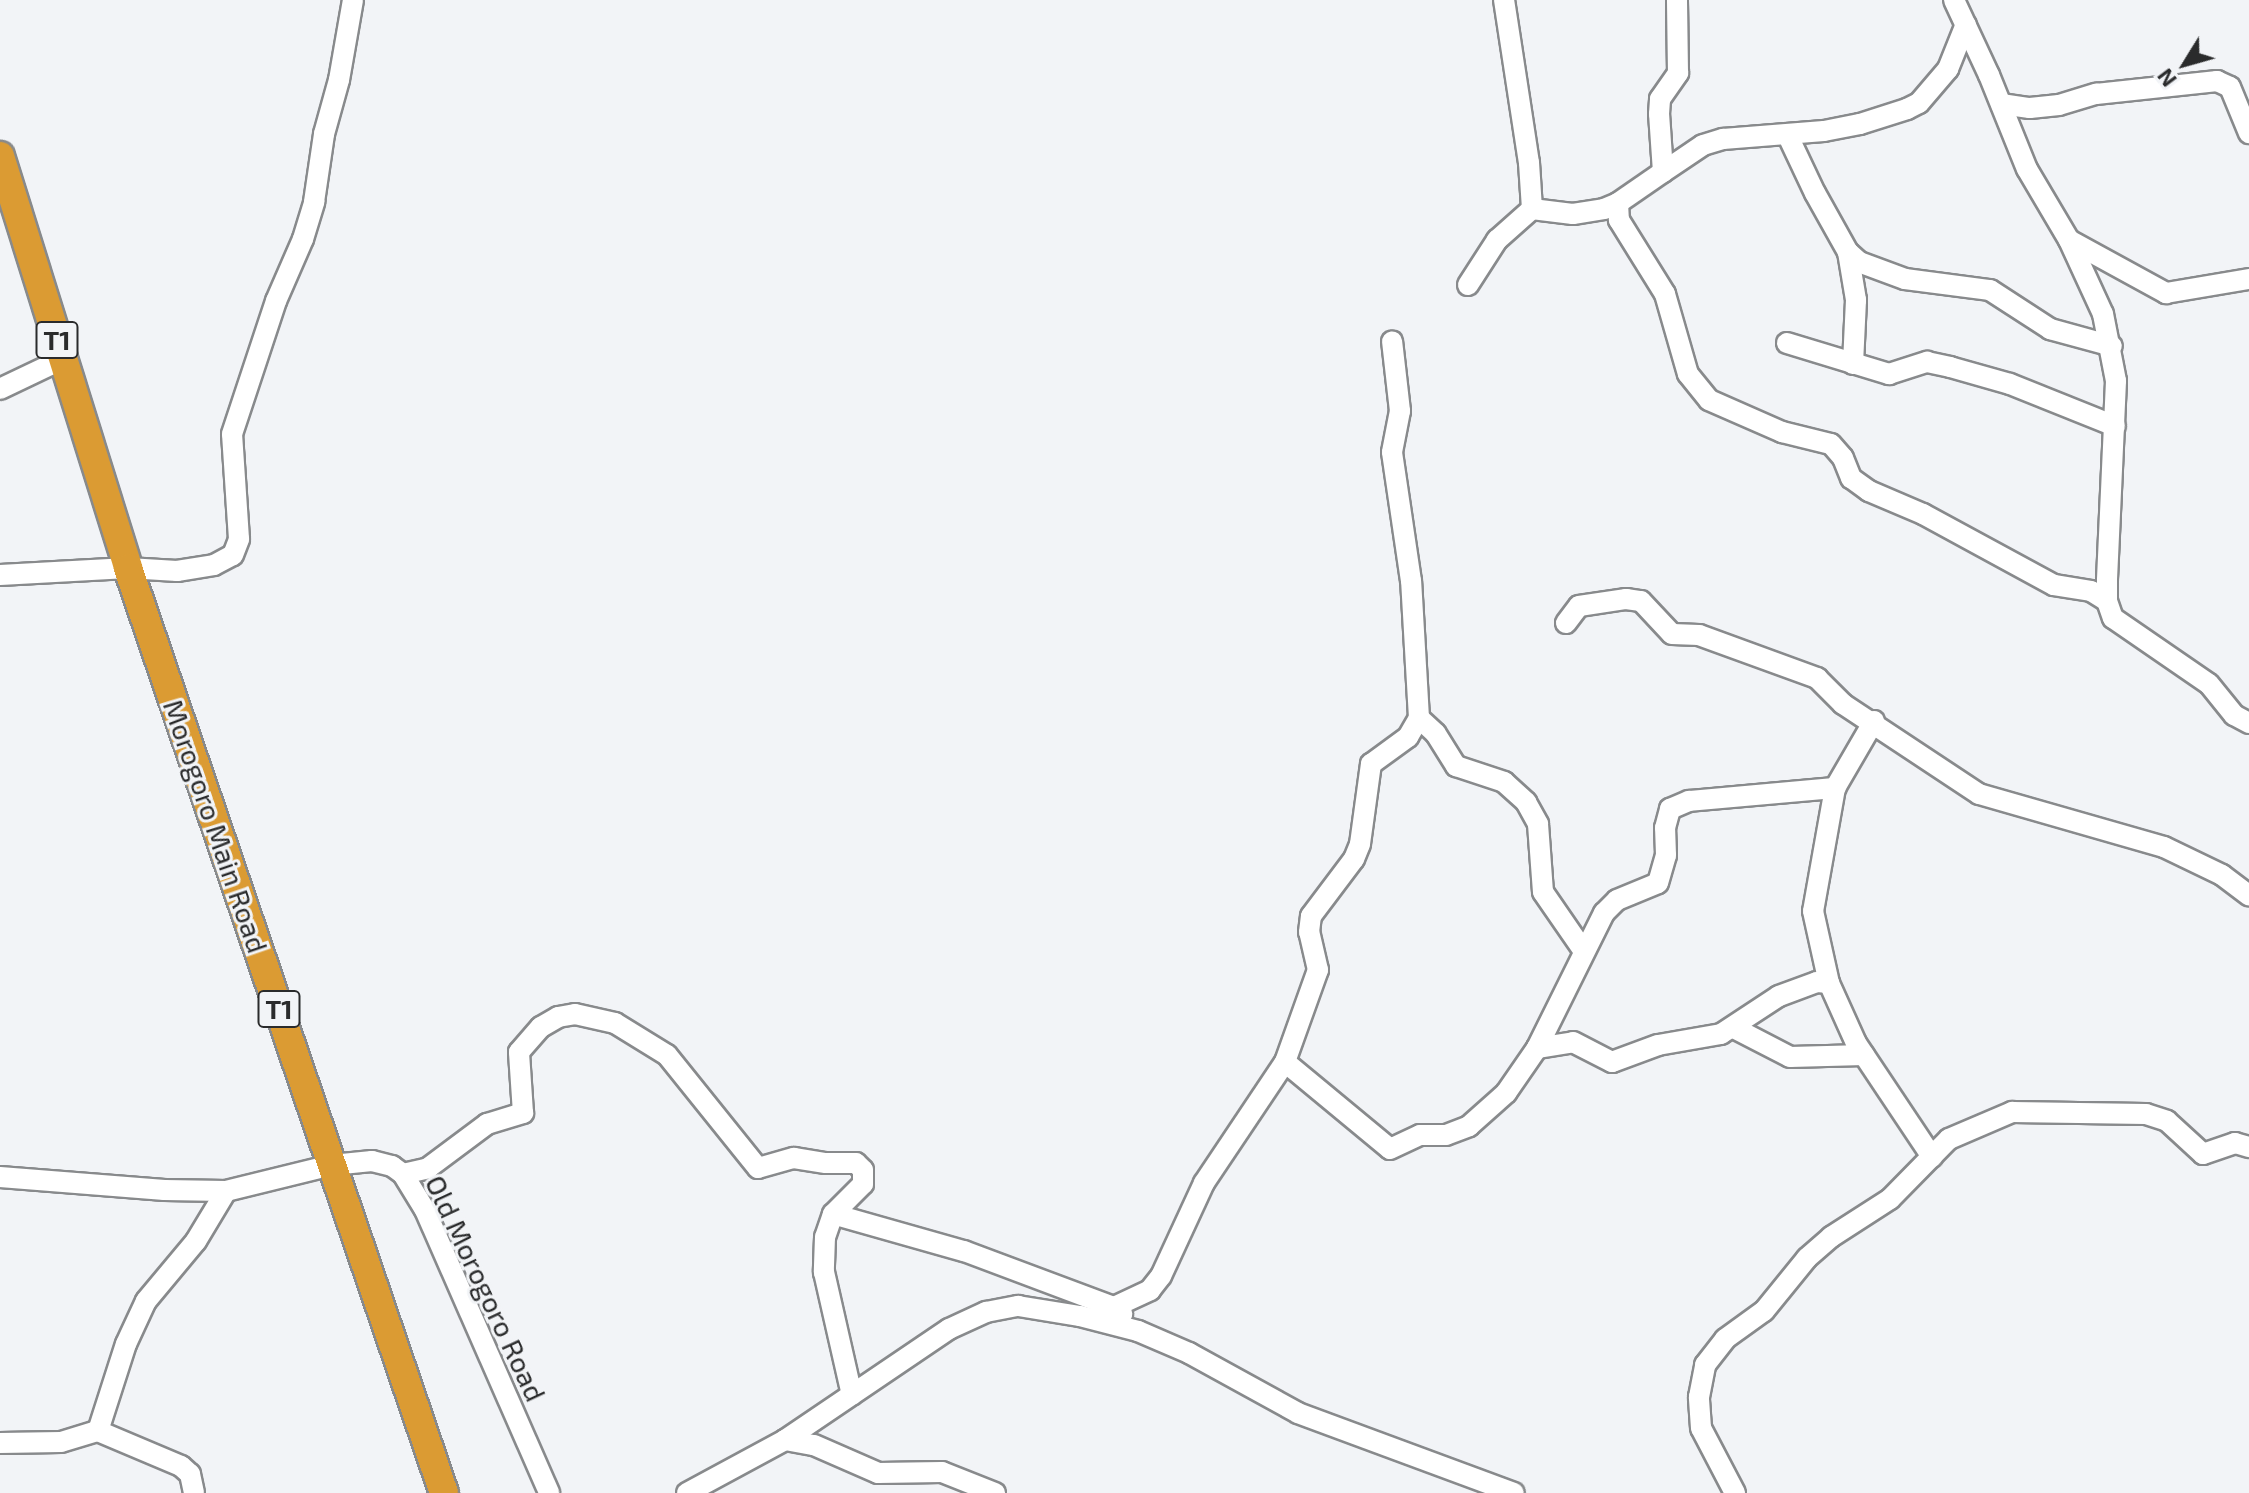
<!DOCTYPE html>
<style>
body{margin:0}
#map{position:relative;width:2249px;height:1493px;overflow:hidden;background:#f2f4f7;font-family:"Exo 2",sans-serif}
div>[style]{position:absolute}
.roads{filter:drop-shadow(2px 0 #888a8c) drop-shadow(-2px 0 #888a8c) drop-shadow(0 2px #888a8c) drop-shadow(0 -2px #888a8c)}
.minor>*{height:20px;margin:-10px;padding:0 10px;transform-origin:10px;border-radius:10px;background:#fff}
.highway>*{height:28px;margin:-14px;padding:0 14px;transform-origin:14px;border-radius:14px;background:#db9b33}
span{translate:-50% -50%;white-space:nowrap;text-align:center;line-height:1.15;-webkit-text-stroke:6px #f2f4f7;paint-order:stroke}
.shield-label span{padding:2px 6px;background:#f2f4f7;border:2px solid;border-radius:6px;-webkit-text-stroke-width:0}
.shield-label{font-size:26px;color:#2a2b2c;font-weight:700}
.street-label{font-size:28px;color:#2a2b2c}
.north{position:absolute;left:2145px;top:24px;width:80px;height:80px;-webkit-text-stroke:6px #f2f4f7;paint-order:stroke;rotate:233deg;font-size:22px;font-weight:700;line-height:32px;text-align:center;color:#2a2b2c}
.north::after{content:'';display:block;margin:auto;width:28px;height:36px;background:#2a2b2c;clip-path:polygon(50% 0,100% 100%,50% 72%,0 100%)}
</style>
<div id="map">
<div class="roads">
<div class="minor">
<div style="left:1954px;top:0;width:83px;rotate:65deg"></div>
<div style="left:1989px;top:75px;width:101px;rotate:68deg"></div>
<div style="left:2027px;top:169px;width:82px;rotate:59.4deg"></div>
<div style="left:2069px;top:240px;width:81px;rotate:65.3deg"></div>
<div style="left:2103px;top:314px;width:68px;rotate:79deg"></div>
<div style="left:2116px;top:381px;width:200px;rotate:92.6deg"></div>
<div style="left:2107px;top:581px;width:20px;rotate:90deg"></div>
<div style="left:2107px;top:601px;width:18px;rotate:71deg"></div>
<div style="left:2113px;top:618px;width:116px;rotate:34.5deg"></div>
<div style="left:2209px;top:684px;width:40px;rotate:51deg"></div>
<div style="left:2234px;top:715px;width:17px;rotate:28deg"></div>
<div style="left:2001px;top:104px;width:29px;rotate:8deg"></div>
<div style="left:2030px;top:108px;width:29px;rotate:-6deg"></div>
<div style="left:2059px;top:105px;width:39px;rotate:-17deg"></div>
<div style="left:2096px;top:94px;width:122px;rotate:-6.1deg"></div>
<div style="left:2217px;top:81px;width:14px;rotate:25deg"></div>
<div style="left:2230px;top:87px;width:50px;rotate:67.6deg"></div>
<div style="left:1788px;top:136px;width:63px;rotate:64.7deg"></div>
<div style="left:1815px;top:193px;width:68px;rotate:60.8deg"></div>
<div style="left:1848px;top:252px;width:15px;rotate:42deg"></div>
<div style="left:1859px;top:262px;width:49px;rotate:20.3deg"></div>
<div style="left:1905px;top:279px;width:86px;rotate:7.4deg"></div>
<div style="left:1990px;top:290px;width:72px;rotate:33deg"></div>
<div style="left:2050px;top:329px;width:64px;rotate:15.3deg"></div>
<div style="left:1663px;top:172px;width:48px;rotate:-34deg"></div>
<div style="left:1703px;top:145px;width:21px;rotate:-17deg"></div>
<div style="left:1723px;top:139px;width:101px;rotate:-4.5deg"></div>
<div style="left:1824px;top:131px;width:37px;rotate:-11deg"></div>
<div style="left:1860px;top:124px;width:49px;rotate:-17.7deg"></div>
<div style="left:1907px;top:109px;width:13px;rotate:-27deg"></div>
<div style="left:1919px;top:103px;width:45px;rotate:-49.5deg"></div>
<div style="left:1948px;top:69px;width:48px;rotate:-68.2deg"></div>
<div style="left:1618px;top:203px;width:17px;rotate:87deg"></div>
<div style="left:1619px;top:220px;width:87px;rotate:58.1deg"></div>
<div style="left:1665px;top:294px;width:83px;rotate:74deg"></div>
<div style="left:1688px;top:374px;width:33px;rotate:51deg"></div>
<div style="left:1709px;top:400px;width:80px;rotate:23.7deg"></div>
<div style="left:1782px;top:432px;width:50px;rotate:13.8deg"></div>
<div style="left:1831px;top:444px;width:18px;rotate:49deg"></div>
<div style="left:1843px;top:458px;width:22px;rotate:68deg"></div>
<div style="left:1851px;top:478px;width:22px;rotate:36deg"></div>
<div style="left:1869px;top:491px;width:59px;rotate:23.1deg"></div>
<div style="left:1923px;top:514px;width:149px;rotate:28.5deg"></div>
<div style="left:2054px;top:585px;width:37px;rotate:9deg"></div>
<div style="left:2091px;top:591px;width:19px;rotate:32deg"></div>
<div style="left:1532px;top:209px;width:41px;rotate:7deg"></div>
<div style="left:1573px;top:214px;width:31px;rotate:-9deg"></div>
<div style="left:1604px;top:209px;width:15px;rotate:-23deg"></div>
<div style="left:1618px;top:203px;width:55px;rotate:-34.6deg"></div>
<div style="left:1663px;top:172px;width:58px;rotate:-93.9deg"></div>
<div style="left:1659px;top:114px;width:15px;rotate:-86deg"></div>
<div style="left:1660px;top:99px;width:32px;rotate:-55deg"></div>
<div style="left:1678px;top:73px;width:73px;rotate:-90.8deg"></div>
<div style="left:2069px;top:240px;width:111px;rotate:28.7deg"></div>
<div style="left:2166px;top:293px;width:84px;rotate:-9.6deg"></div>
<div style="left:1848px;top:252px;width:49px;rotate:80.5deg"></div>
<div style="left:1856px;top:300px;width:64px;rotate:92.7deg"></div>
<div style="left:1468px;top:285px;width:54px;rotate:-57.2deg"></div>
<div style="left:1497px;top:240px;width:47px;rotate:-41.5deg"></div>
<div style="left:1532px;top:209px;width:46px;rotate:-93.7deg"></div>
<div style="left:1529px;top:163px;width:165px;rotate:-98.7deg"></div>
<div style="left:1787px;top:343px;width:107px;rotate:16.9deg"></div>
<div style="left:1889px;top:374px;width:40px;rotate:-18deg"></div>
<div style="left:1927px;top:362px;width:24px;rotate:12deg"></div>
<div style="left:1950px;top:367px;width:62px;rotate:15.8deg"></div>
<div style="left:2010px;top:384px;width:113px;rotate:21.8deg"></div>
<div style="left:0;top:389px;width:70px;rotate:-25.5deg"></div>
<div style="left:0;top:575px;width:128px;rotate:-3.1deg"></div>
<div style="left:128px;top:568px;width:49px;rotate:3.5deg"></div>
<div style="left:177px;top:571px;width:37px;rotate:-9deg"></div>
<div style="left:214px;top:565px;width:21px;rotate:-28deg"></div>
<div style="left:233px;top:555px;width:17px;rotate:-69deg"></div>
<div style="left:239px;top:539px;width:105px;rotate:-93.8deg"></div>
<div style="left:232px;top:434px;width:140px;rotate:-71.7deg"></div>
<div style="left:276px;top:301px;width:68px;rotate:-66.5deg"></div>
<div style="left:303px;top:239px;width:39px;rotate:-73deg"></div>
<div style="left:314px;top:202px;width:69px;rotate:-81.6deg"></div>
<div style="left:324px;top:134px;width:56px;rotate:-74.5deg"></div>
<div style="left:339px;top:80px;width:81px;rotate:-80.1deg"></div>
<div style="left:1566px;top:623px;width:21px;rotate:-53deg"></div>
<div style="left:1579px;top:606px;width:48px;rotate:-8.5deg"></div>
<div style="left:1626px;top:599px;width:15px;rotate:8deg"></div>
<div style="left:1641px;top:601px;width:45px;rotate:46.8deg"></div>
<div style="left:1672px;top:634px;width:27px;rotate:2deg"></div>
<div style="left:1699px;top:635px;width:126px;rotate:20deg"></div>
<div style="left:1817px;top:678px;width:37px;rotate:45deg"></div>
<div style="left:1843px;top:704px;width:163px;rotate:33.5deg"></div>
<div style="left:1979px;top:794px;width:192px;rotate:16deg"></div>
<div style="left:2164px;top:847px;width:64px;rotate:25.8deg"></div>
<div style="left:2222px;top:875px;width:34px;rotate:37deg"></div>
<div style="left:1419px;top:718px;width:23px;rotate:43deg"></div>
<div style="left:1436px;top:734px;width:38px;rotate:58deg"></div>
<div style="left:1456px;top:766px;width:51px;rotate:18.4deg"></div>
<div style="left:1504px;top:782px;width:30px;rotate:42deg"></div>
<div style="left:1526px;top:802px;width:25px;rotate:61deg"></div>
<div style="left:1538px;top:824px;width:68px;rotate:85.8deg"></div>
<div style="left:1543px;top:892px;width:70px;rotate:55.4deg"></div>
<div style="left:1874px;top:721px;width:78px;rotate:120.2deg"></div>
<div style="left:1835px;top:788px;width:125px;rotate:100.1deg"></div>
<div style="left:1813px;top:911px;width:74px;rotate:77.5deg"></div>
<div style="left:1829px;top:983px;width:66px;rotate:65.8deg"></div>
<div style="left:1856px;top:1043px;width:137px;rotate:56.3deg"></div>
<div style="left:1734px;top:1028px;width:63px;rotate:27.4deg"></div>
<div style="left:1790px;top:1057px;width:74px;rotate:-1.5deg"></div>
<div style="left:1537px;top:1048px;width:151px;rotate:-63.6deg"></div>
<div style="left:1604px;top:913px;width:18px;rotate:-45deg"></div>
<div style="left:1617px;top:900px;width:44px;rotate:-22.5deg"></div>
<div style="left:1658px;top:883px;width:29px;rotate:-74deg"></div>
<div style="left:1666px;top:855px;width:27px;rotate:-92deg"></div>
<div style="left:1665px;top:828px;width:20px;rotate:-75deg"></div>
<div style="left:1670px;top:809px;width:21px;rotate:-23deg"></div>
<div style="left:1689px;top:801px;width:147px;rotate:-5.1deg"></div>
<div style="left:1285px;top:1062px;width:136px;rotate:39.6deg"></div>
<div style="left:1390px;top:1149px;width:33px;rotate:-25deg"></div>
<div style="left:1420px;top:1135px;width:26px"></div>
<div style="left:1446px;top:1135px;width:25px;rotate:-21deg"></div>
<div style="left:1469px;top:1126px;width:50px;rotate:-41.7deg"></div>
<div style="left:1506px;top:1093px;width:55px;rotate:-55.4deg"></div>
<div style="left:1537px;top:1048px;width:36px;rotate:-9deg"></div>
<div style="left:1573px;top:1042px;width:44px;rotate:27.1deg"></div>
<div style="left:1612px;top:1062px;width:49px;rotate:-20.3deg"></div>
<div style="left:1658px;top:1045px;width:64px;rotate:-9.9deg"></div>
<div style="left:1721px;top:1034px;width:69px;rotate:-33.2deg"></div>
<div style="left:1779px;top:996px;width:40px;rotate:-20.2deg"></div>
<div style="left:1817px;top:982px;width:12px;rotate:5deg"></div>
<div style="left:403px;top:1174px;width:26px;rotate:-13deg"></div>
<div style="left:428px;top:1168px;width:74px;rotate:-36.7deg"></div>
<div style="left:487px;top:1124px;width:38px;rotate:-17deg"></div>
<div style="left:523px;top:1113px;width:61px;rotate:-93.8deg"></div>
<div style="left:519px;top:1052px;width:33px;rotate:-49deg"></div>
<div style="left:541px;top:1027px;width:20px;rotate:-30deg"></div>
<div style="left:558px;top:1017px;width:17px;rotate:-10deg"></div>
<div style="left:575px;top:1014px;width:41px;rotate:12.7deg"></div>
<div style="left:615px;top:1023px;width:61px;rotate:31.6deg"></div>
<div style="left:667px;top:1055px;width:145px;rotate:51.2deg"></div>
<div style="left:758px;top:1168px;width:37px;rotate:-16deg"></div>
<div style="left:794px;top:1158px;width:32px;rotate:9deg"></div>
<div style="left:826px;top:1163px;width:30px"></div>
<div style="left:856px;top:1163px;width:10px;rotate:45deg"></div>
<div style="left:863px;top:1170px;width:14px;rotate:90deg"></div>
<div style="left:863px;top:1184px;width:42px;rotate:135deg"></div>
<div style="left:833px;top:1214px;width:24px;rotate:109deg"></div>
<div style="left:825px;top:1237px;width:35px;rotate:92deg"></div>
<div style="left:824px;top:1272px;width:126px;rotate:77.2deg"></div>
<div style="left:0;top:1177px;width:165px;rotate:4.5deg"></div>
<div style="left:164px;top:1190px;width:62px;rotate:0.9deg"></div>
<div style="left:226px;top:1191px;width:109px;rotate:-13.8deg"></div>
<div style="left:332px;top:1165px;width:40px;rotate:-5.7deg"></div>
<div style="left:372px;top:1161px;width:21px;rotate:14deg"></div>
<div style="left:392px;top:1166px;width:14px;rotate:36deg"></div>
<div style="left:403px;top:1174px;width:42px;rotate:58.6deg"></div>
<div style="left:425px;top:1210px;width:309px;rotate:66.3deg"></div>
<div style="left:833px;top:1214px;width:136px;rotate:15.8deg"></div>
<div style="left:964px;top:1251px;width:160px;rotate:20.5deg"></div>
<div style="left:1114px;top:1307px;width:11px;rotate:41deg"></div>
<div style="left:1114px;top:1307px;width:40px;rotate:-25deg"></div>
<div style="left:1150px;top:1290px;width:18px;rotate:-52deg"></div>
<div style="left:1161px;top:1276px;width:102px;rotate:-65.2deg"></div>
<div style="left:1204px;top:1183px;width:146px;rotate:-56.2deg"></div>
<div style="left:1285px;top:1062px;width:98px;rotate:-70.3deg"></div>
<div style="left:1318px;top:970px;width:39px;rotate:-103deg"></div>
<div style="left:1309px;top:932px;width:16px;rotate:-83deg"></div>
<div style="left:1311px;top:916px;width:71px;rotate:-53deg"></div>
<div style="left:1354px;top:859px;width:16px;rotate:-68deg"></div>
<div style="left:1360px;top:844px;width:81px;rotate:-82.2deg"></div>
<div style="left:1371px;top:764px;width:46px;rotate:-36.1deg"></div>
<div style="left:1408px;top:737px;width:22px;rotate:-60deg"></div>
<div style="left:1419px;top:718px;width:137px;rotate:-93.3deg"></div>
<div style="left:1411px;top:581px;width:130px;rotate:-98.4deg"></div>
<div style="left:1392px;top:452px;width:42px;rotate:-79deg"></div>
<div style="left:1400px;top:411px;width:70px;rotate:-96.5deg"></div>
<div style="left:98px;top:1431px;width:90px;rotate:22.9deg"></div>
<div style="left:181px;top:1466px;width:12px;rotate:42deg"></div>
<div style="left:190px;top:1474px;width:19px;rotate:78deg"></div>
<div style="left:785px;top:1440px;width:29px;rotate:10deg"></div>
<div style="left:814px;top:1445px;width:70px;rotate:23.6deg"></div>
<div style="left:878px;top:1473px;width:64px;rotate:-0.9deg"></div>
<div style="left:942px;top:1472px;width:57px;rotate:21.6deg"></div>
<div style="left:0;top:1443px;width:61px;rotate:-0.9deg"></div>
<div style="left:61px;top:1442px;width:39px;rotate:-17deg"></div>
<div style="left:98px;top:1431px;width:91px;rotate:-72.2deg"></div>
<div style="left:126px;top:1344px;width:47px;rotate:-65.1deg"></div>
<div style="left:146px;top:1301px;width:78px;rotate:-50.2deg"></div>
<div style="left:196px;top:1241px;width:58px;rotate:-59deg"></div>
<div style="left:687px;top:1493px;width:111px;rotate:-28.4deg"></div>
<div style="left:785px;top:1440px;width:198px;rotate:-34.1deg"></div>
<div style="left:949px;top:1329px;width:41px;rotate:-24.7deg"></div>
<div style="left:986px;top:1312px;width:33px;rotate:-11deg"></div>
<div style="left:1018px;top:1306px;width:63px;rotate:9.2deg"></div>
<div style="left:1080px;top:1316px;width:60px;rotate:14.5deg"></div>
<div style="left:1138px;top:1331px;width:56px;rotate:23.3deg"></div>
<div style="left:1189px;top:1353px;width:124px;rotate:28.8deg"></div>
<div style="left:1298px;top:1413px;width:230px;rotate:20.3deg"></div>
<div style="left:1735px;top:1493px;width:73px;rotate:-117.6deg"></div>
<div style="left:1701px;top:1428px;width:31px;rotate:-94deg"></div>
<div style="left:1699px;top:1397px;width:33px;rotate:-79deg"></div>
<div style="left:1705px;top:1365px;width:33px;rotate:-52deg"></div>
<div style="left:1725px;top:1339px;width:48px;rotate:-35.7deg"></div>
<div style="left:1764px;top:1311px;width:68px;rotate:-50.9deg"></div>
<div style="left:1807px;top:1258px;width:32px;rotate:-41deg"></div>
<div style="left:1831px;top:1237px;width:70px;rotate:-32.8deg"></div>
<div style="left:1890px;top:1199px;width:84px;rotate:-45.5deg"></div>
<div style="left:1949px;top:1139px;width:69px;rotate:-23.2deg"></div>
<div style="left:2012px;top:1112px;width:134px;rotate:0.9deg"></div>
<div style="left:2146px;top:1114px;width:22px;rotate:18deg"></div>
<div style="left:2167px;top:1121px;width:49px;rotate:42.5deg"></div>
<div style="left:2203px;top:1154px;width:34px;rotate:-19deg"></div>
<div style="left:2235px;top:1143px;width:15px;rotate:16deg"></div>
</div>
<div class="highway">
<div style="left:0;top:156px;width:431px;rotate:72.7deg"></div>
<div style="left:128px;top:568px;width:977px;rotate:71.14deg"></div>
</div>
</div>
<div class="shield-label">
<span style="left:57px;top:340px">T1</span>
<span style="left:279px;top:1009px">T1</span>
</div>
<div class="street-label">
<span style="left:216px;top:826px;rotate:71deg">Morogoro Main Road</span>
<span style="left:486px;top:1288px;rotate:65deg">Old Morogoro Road</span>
</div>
<div class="north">N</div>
</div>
